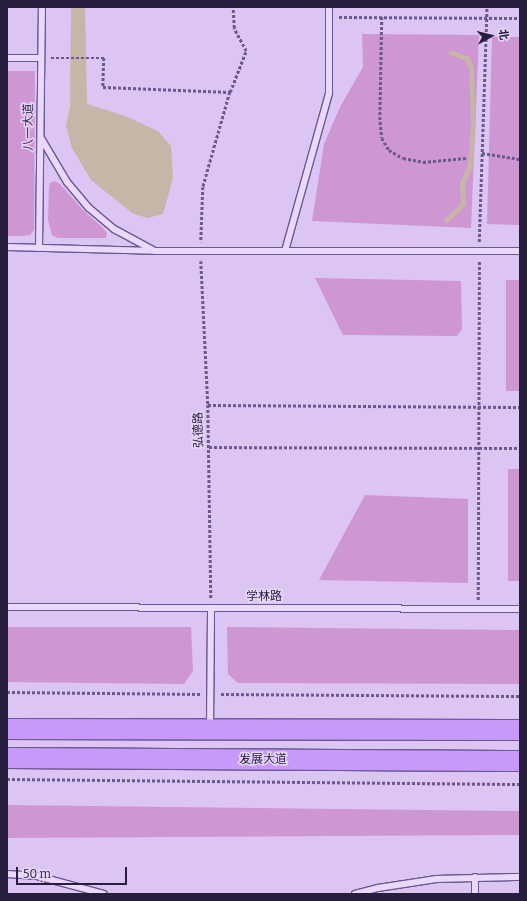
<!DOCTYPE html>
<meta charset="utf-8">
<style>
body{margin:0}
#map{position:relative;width:527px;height:901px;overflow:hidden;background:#dcc4f3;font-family:Bitter,"Noto Sans SC",serif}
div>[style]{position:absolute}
.green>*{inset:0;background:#ce96d3;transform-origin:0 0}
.water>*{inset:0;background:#c6b6a7}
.stream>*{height:4.5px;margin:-2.25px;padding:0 2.25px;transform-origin:2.25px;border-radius:2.25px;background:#c6b6a7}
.path>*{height:2.5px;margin-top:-1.25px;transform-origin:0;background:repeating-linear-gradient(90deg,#6a5891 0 3px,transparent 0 5px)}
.roads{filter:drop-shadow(1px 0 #6a5891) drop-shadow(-1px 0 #6a5891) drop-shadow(0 1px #6a5891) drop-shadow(0 -1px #6a5891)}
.service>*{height:6px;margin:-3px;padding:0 3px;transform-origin:3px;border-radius:3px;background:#ebd9fd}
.primary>*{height:20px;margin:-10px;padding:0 10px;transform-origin:10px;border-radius:10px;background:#c799fa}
span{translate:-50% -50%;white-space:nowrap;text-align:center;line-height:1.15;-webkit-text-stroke:3px #e8d5fa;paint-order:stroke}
.street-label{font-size:12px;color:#271d3f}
.frame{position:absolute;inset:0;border:8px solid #271d3f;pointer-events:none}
.north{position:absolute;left:471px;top:16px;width:40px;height:40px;-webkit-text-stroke:3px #e8d5fa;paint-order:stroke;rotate:83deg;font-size:11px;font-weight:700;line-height:16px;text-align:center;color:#271d3f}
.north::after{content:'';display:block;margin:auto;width:14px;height:18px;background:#271d3f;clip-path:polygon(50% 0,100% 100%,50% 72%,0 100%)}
.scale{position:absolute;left:16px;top:867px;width:111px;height:18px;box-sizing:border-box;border:2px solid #271d3f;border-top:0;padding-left:5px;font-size:12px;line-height:14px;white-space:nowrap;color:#271d3f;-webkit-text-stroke:3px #e8d5fa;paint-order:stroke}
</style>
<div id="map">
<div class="green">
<div style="clip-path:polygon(362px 34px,479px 35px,471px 228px,312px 221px,324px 144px,340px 107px,363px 67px)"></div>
<div style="clip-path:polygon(492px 37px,520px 37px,520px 225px,487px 224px)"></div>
<div style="clip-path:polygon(7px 71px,35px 71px,34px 230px,30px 235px,24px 236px,7px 236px)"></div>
<div style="clip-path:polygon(54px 181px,60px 184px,83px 210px,102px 227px,107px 233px,106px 238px,58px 238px,52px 235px,48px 220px,49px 187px,50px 183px)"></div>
<div style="clip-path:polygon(315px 278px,461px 281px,462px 329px,457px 336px,343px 335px)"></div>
<div style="left:506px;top:280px;width:14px;height:111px"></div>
<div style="left:508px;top:469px;width:12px;height:112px"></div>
<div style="clip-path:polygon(365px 495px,468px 499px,468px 583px,319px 580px)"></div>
<div style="clip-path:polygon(7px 627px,191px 627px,193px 671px,184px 684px,7px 682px)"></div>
<div style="clip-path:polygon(227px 627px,520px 630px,520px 684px,238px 683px,228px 674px)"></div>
<div style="clip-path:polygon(7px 805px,520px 811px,520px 835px,7px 838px)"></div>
</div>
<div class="water">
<div style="clip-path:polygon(71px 7px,85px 7px,87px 104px,128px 117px,159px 132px,171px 146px,173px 178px,163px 214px,147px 218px,132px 213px,91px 180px,72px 148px,66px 126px,70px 107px)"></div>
</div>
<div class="stream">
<div style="left:446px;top:220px;width:23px;rotate:-43deg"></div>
<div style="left:463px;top:204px;width:20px;rotate:-93deg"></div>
<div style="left:462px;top:184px;width:22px;rotate:-68deg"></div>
<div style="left:470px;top:164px;width:41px;rotate:-85.8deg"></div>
<div style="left:473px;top:123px;width:55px;rotate:-92.1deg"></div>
<div style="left:471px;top:68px;width:10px;rotate:-114deg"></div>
<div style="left:467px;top:59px;width:17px;rotate:-159deg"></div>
</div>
<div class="path">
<div style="left:339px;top:17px;width:181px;rotate:0.3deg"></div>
<div style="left:382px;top:17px;width:100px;rotate:91.1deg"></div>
<div style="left:380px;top:117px;width:21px;rotate:85deg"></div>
<div style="left:382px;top:138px;width:14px;rotate:60deg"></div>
<div style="left:389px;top:150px;width:16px;rotate:30deg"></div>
<div style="left:403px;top:158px;width:20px;rotate:11deg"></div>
<div style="left:423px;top:162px;width:43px;rotate:-5.3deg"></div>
<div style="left:51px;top:58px;width:53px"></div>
<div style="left:104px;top:58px;width:29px;rotate:92deg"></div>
<div style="left:103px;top:87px;width:127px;rotate:2.3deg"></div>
<div style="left:230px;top:92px;width:99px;rotate:105.9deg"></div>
<div style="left:203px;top:187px;width:55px;rotate:92.1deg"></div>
<div style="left:230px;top:92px;width:44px;rotate:-68.7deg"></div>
<div style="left:246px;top:51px;width:26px;rotate:-118deg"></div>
<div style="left:234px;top:28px;width:21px;rotate:-93deg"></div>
<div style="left:482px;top:153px;width:38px;rotate:9deg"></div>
<div style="left:479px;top:242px;width:235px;rotate:-88.1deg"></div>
<div style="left:201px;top:261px;width:144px;rotate:87.2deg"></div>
<div style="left:208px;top:405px;width:193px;rotate:89.1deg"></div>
<div style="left:208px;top:405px;width:312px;rotate:0.4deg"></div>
<div style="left:209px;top:447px;width:311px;rotate:0.2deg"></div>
<div style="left:478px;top:600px;width:339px;rotate:-89.8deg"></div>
<div style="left:7px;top:692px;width:195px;rotate:0.6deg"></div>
<div style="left:221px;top:694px;width:299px;rotate:0.4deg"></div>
<div style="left:7px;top:779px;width:513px;rotate:0.56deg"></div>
</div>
<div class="roads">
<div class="service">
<div style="left:7px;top:58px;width:33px"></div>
<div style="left:41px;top:138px;width:51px;rotate:59.4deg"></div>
<div style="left:67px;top:182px;width:34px;rotate:50deg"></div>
<div style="left:89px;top:208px;width:33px;rotate:40deg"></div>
<div style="left:114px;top:229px;width:44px;rotate:28.3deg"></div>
<div style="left:7px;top:247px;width:148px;rotate:1.5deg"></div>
<div style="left:155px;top:251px;width:365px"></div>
<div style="left:39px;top:248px;width:241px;rotate:-89.3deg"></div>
<div style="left:285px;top:251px;width:164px;rotate:-74.4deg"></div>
<div style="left:329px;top:93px;width:86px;rotate:-90deg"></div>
<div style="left:7px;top:607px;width:513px;rotate:0.22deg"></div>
<div style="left:210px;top:727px;width:119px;rotate:-89.5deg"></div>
<div style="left:7px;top:874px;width:30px;rotate:4deg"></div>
<div style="left:37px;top:876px;width:69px;rotate:15deg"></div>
<div style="left:475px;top:877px;width:17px;rotate:90deg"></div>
<div style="left:355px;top:894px;width:24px;rotate:-15deg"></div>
<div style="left:378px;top:888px;width:59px;rotate:-8.8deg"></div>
<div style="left:436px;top:879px;width:84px;rotate:-1.4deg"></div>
</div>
<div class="primary">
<div style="left:7px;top:729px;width:513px;rotate:0.11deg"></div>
<div style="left:7px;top:758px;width:513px;rotate:0.34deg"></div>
</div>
</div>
<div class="street-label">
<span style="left:29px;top:127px;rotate:-90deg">八一大道</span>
<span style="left:199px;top:430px;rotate:-91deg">弘德路</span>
<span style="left:264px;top:597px">学林路</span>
<span style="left:263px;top:760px">发展大道</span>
</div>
<div class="frame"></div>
<div class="north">北</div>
<div class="scale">50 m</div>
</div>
